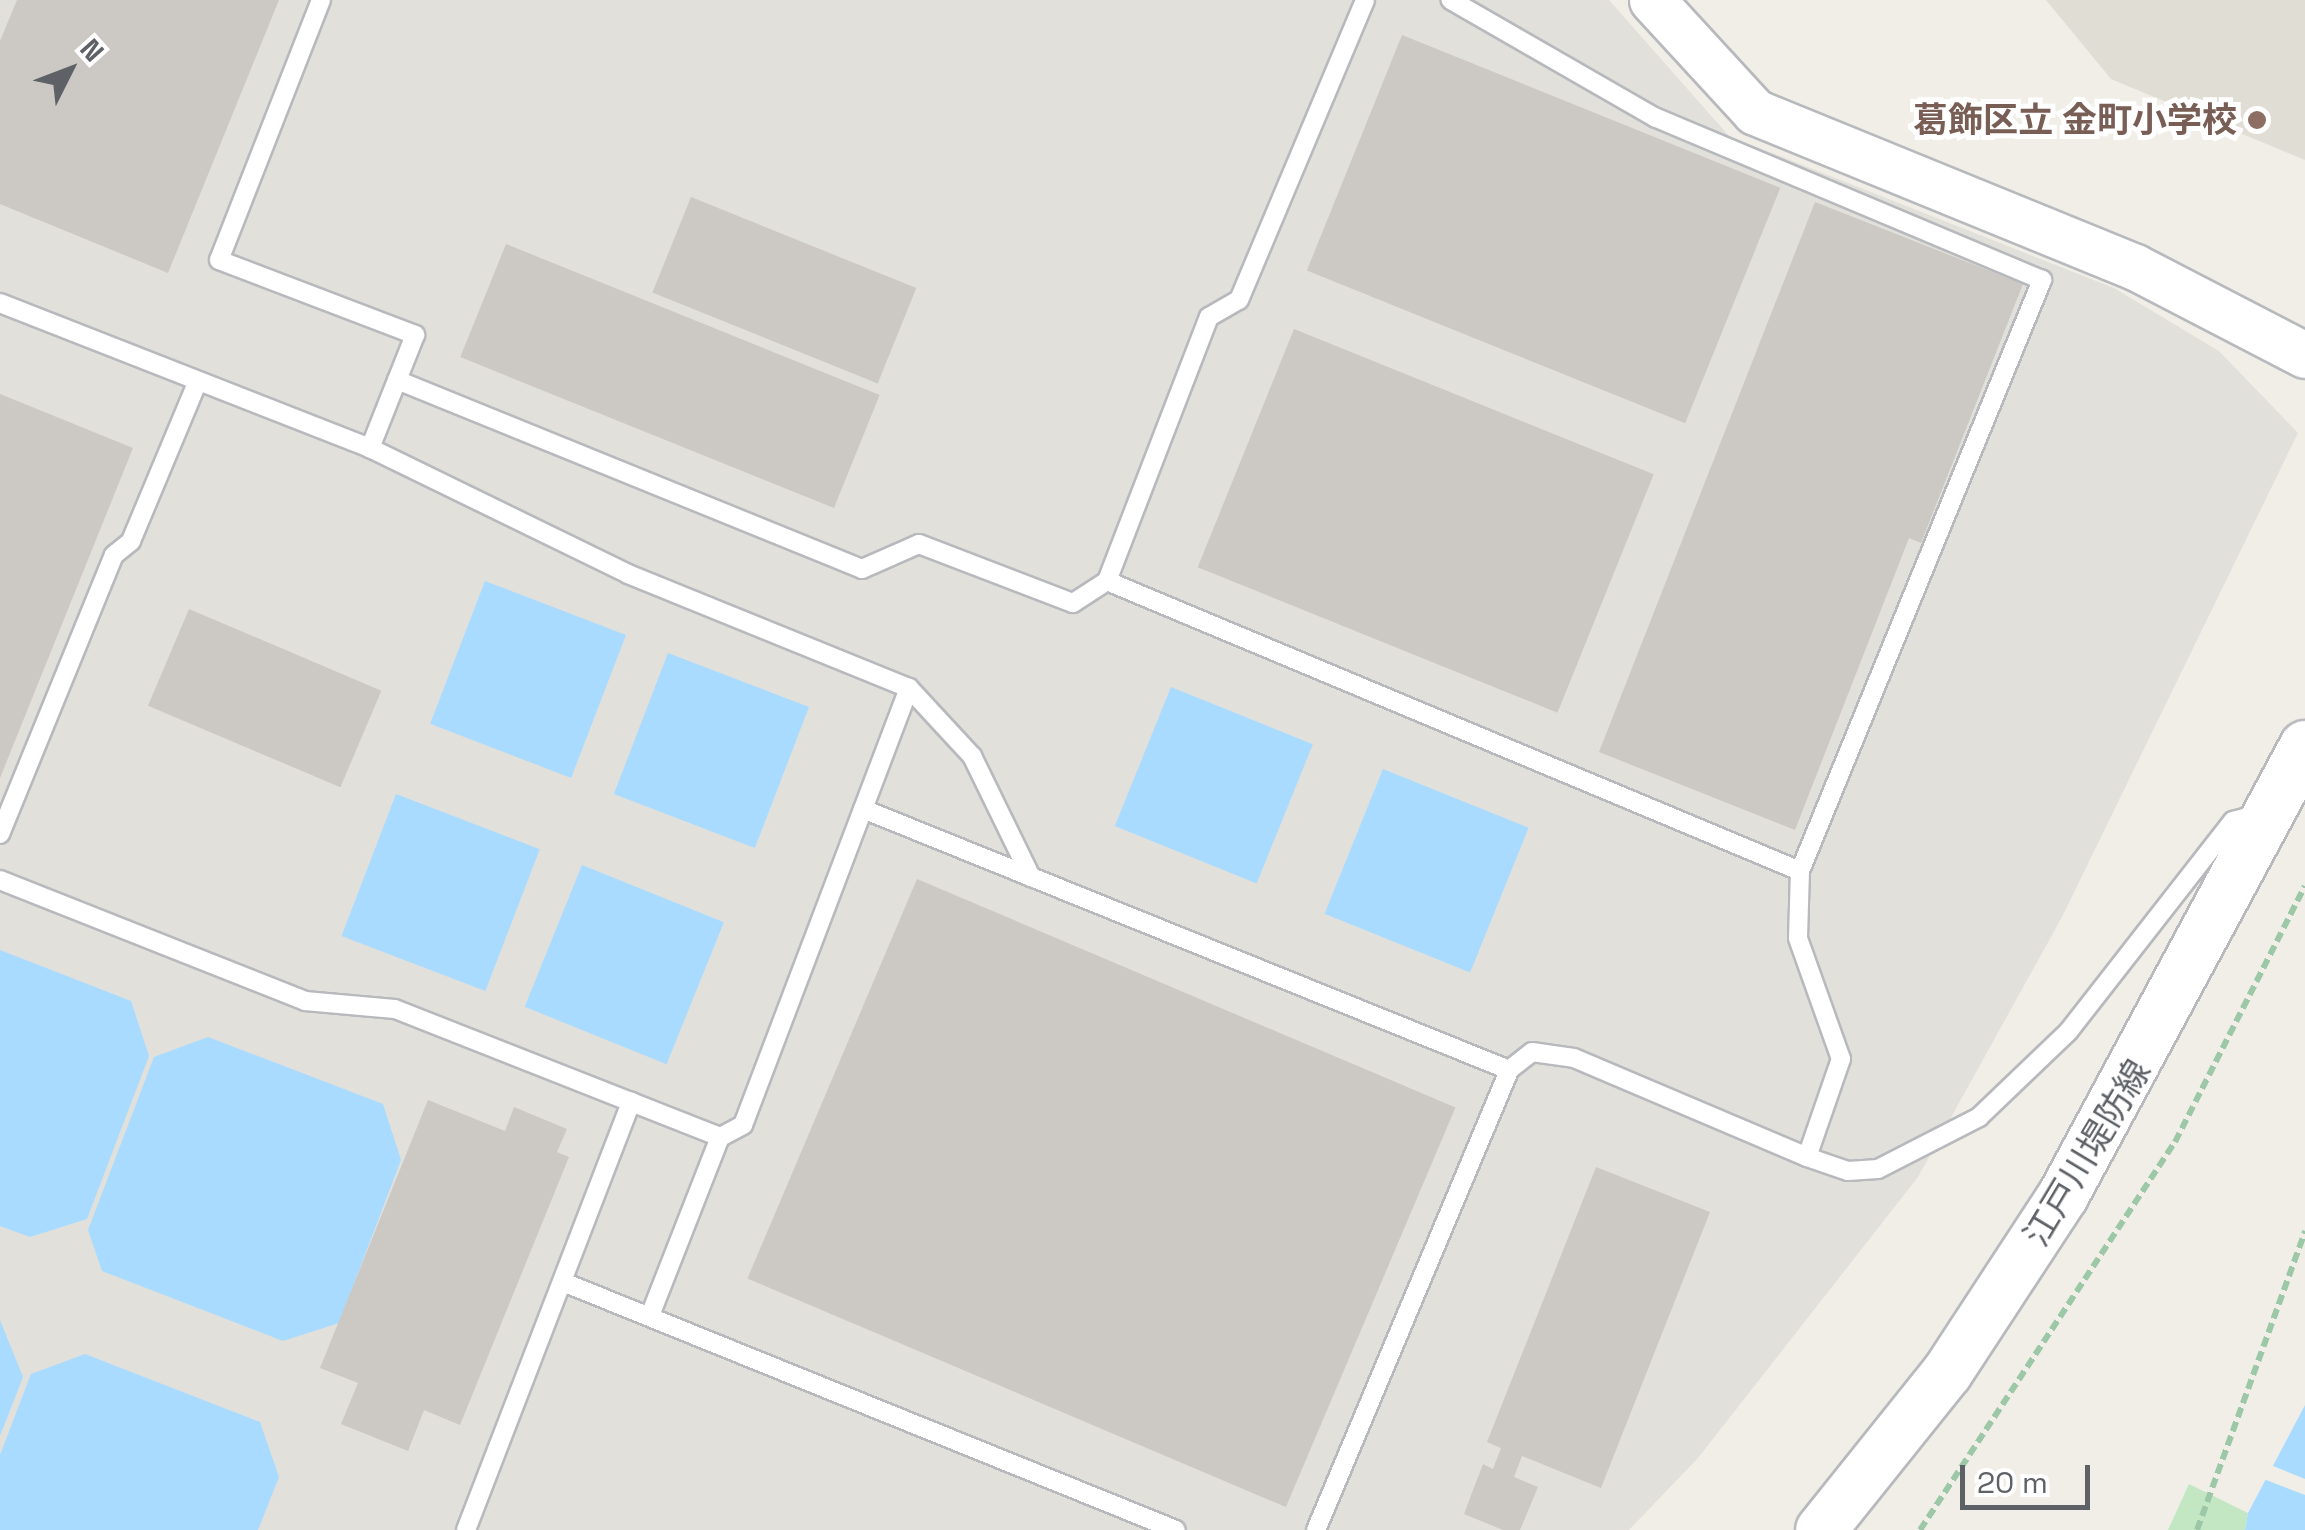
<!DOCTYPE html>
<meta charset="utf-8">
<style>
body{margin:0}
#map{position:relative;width:2305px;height:1530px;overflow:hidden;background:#f0eee6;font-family:"Space Grotesk","Noto Sans JP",sans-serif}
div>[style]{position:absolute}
.industrial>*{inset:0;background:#e2e0db}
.education>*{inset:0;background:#e0ddd5}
.green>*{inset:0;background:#c4e7c3}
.water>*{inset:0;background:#a8dbff;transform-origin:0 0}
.pier>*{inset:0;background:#f0eee6}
.building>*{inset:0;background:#ccc8c4;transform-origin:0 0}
.path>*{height:6px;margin-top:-3px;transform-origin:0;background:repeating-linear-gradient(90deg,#9cc8a8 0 10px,transparent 0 15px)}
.roads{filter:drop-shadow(2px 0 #b7b9bd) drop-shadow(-2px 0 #b7b9bd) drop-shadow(0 2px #b7b9bd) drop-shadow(0 -2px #b7b9bd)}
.service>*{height:18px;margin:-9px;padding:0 9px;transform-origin:9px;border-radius:9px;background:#fff}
.tertiary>*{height:45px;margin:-22.5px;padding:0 22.5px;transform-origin:22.5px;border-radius:22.5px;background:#fff}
.secondary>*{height:50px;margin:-25px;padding:0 25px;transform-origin:25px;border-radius:25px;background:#fff}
.dots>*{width:28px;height:28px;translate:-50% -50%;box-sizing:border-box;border:5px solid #fff;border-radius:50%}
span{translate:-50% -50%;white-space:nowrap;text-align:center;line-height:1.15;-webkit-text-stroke:10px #fff;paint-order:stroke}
.education-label{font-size:35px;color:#785e54;font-weight:700}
.right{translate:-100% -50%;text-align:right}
.street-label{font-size:35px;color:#5e6267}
.north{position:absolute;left:20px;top:20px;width:100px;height:100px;-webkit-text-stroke:8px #fff;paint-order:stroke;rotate:48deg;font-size:28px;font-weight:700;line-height:40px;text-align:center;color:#5e6267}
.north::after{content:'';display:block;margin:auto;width:35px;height:45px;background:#5e6267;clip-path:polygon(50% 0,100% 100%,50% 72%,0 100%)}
.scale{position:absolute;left:1960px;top:1465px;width:130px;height:45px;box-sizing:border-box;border:5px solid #5e6267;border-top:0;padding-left:12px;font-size:30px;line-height:35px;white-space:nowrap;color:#5e6267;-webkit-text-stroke:8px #fff;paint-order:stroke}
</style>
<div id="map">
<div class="industrial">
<div style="clip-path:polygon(0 0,1609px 0,1729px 136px,2114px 288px,2219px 351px,2298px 433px,2062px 917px,1918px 1177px,1698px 1458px,1629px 1530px,0 1530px)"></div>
</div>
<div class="education">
<div style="clip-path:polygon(2046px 0,2305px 0,2305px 160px,2111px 79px)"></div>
</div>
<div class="green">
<div style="clip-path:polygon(2189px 1484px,2248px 1513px,2245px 1530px,2168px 1530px)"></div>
</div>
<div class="water">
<div style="left:485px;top:581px;width:151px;height:153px;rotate:21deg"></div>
<div style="left:668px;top:653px;width:151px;height:151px;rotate:21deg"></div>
<div style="left:1171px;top:687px;width:153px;height:150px;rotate:22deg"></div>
<div style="left:1383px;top:769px;width:157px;height:156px;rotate:22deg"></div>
<div style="left:396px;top:794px;width:154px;height:152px;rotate:21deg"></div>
<div style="left:582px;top:865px;width:153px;height:153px;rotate:22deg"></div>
<div style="clip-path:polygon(0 950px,131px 1001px,149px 1056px,87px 1219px,30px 1237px,0 1226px)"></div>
<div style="clip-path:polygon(208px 1037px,383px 1104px,401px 1160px,339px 1323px,283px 1341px,102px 1271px,88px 1230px,154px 1057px)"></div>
<div style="clip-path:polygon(0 1320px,23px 1377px,0 1436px)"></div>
<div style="clip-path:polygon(85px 1354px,260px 1422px,279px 1477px,258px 1530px,0 1530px,0 1455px,31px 1374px)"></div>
<div style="clip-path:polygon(2305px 1405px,2305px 1530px,2245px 1530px,2248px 1513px)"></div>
</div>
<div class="pier">
<div style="clip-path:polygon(2268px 1464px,2305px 1479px,2305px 1495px,2261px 1478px)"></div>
</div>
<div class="building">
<div style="clip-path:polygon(17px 0,279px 0,168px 273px,0 204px,0 41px)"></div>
<div style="left:1402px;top:35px;width:408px;height:254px;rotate:22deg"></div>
<div style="left:691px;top:197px;width:243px;height:103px;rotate:22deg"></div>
<div style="clip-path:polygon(1815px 202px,2023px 284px,1921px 543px,1909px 538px,1795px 830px,1599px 752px)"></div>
<div style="left:506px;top:244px;width:403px;height:122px;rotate:22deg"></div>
<div style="left:1294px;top:329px;width:388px;height:257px;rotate:22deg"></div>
<div style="clip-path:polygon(0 394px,133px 448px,0 778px)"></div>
<div style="left:189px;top:609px;width:209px;height:105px;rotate:23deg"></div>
<div style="left:917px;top:879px;width:585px;height:434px;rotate:23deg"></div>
<div style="clip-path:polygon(428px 1100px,505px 1131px,514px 1107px,567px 1129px,557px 1152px,569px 1157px,460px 1425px,424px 1410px,408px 1451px,341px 1424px,358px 1383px,320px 1368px)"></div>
<div style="clip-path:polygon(1596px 1167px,1710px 1212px,1601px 1488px,1522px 1456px,1514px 1477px,1538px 1487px,1520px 1530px,1503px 1530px,1464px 1514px,1483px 1464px,1493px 1469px,1501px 1448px,1487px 1442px)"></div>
</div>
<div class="path">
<div style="left:1920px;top:1530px;width:464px;rotate:-56.7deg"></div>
<div style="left:2175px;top:1142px;width:287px;rotate:-63.1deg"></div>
<div style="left:2197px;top:1530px;width:318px;rotate:-70.1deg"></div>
</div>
<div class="roads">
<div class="service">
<div style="left:321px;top:0;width:279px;rotate:111.4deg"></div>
<div style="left:219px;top:260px;width:210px;rotate:20.9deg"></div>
<div style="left:415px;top:335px;width:122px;rotate:111.7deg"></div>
<div style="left:370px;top:448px;width:287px;rotate:26deg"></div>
<div style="left:628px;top:574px;width:303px;rotate:22.1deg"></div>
<div style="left:909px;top:688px;width:467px;rotate:110.8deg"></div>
<div style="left:743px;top:1125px;width:26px;rotate:152deg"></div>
<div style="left:720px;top:1137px;width:192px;rotate:111.4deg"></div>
<div style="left:0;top:303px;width:397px;rotate:21.4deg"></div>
<div style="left:397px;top:380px;width:502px;rotate:22.12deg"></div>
<div style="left:862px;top:569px;width:62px;rotate:-23.7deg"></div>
<div style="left:919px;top:544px;width:165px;rotate:21deg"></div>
<div style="left:1073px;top:603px;width:40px;rotate:-32.9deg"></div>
<div style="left:1107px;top:581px;width:751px;rotate:22.71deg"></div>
<div style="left:1107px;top:581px;width:283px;rotate:-68.9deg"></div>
<div style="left:1209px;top:317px;width:34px;rotate:-30deg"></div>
<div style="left:1239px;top:300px;width:325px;rotate:-67.2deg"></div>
<div style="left:909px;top:688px;width:93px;rotate:47.2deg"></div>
<div style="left:972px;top:756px;width:135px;rotate:64deg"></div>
<div style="left:863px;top:809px;width:697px;rotate:22deg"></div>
<div style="left:0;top:834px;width:301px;rotate:-67.8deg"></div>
<div style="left:114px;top:555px;width:22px;rotate:-39deg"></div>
<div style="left:131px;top:541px;width:173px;rotate:-67.3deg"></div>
<div style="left:0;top:880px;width:328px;rotate:21.6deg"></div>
<div style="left:305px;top:1001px;width:90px;rotate:5.1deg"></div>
<div style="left:395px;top:1009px;width:254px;rotate:21.5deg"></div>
<div style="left:1807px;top:1157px;width:43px;rotate:18.9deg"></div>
<div style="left:1848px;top:1171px;width:30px;rotate:-4deg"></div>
<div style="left:1878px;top:1169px;width:114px;rotate:-27.2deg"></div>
<div style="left:1979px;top:1117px;width:123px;rotate:-43.7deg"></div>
<div style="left:2068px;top:1032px;width:268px;rotate:-52deg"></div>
<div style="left:2233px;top:821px;width:24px;rotate:-15deg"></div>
<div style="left:563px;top:1282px;width:661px;rotate:22.03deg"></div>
<div style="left:466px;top:1530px;width:459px;rotate:-68.9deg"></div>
<div style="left:631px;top:1102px;width:96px;rotate:21.5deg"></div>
<div style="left:1316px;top:1530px;width:499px;rotate:-67.2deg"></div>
<div style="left:1509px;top:1070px;width:29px;rotate:-38deg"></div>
<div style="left:1532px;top:1052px;width:42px;rotate:8.1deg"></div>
<div style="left:1574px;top:1058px;width:253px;rotate:23deg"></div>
<div style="left:1807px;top:1157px;width:104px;rotate:-70.9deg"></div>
<div style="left:1841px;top:1059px;width:128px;rotate:-109.6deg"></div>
<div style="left:1798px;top:938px;width:67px;rotate:-88.3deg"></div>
<div style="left:1800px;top:871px;width:639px;rotate:-67.73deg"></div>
<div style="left:2042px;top:280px;width:419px;rotate:-157.2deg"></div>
<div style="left:1656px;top:118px;width:237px;rotate:-150.1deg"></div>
</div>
<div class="tertiary">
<div style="left:1652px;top:0;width:152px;rotate:47.4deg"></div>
<div style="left:1755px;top:112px;width:410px;rotate:22.2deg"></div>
<div style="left:2135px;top:267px;width:191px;rotate:27.4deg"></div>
</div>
<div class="secondary">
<div style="left:1821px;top:1530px;width:201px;rotate:-51.3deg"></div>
<div style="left:1947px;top:1373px;width:212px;rotate:-56.8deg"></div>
<div style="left:2063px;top:1196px;width:511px;rotate:-61.73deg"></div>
</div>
</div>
<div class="dots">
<div style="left:2257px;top:120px;background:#8d6e63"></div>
</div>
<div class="education-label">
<span class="right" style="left:2237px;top:120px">葛飾区立 金町小学校</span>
</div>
<div class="street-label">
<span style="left:2087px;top:1153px;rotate:-59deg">江戸川堤防線</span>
</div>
<div class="north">N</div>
<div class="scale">20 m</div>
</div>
